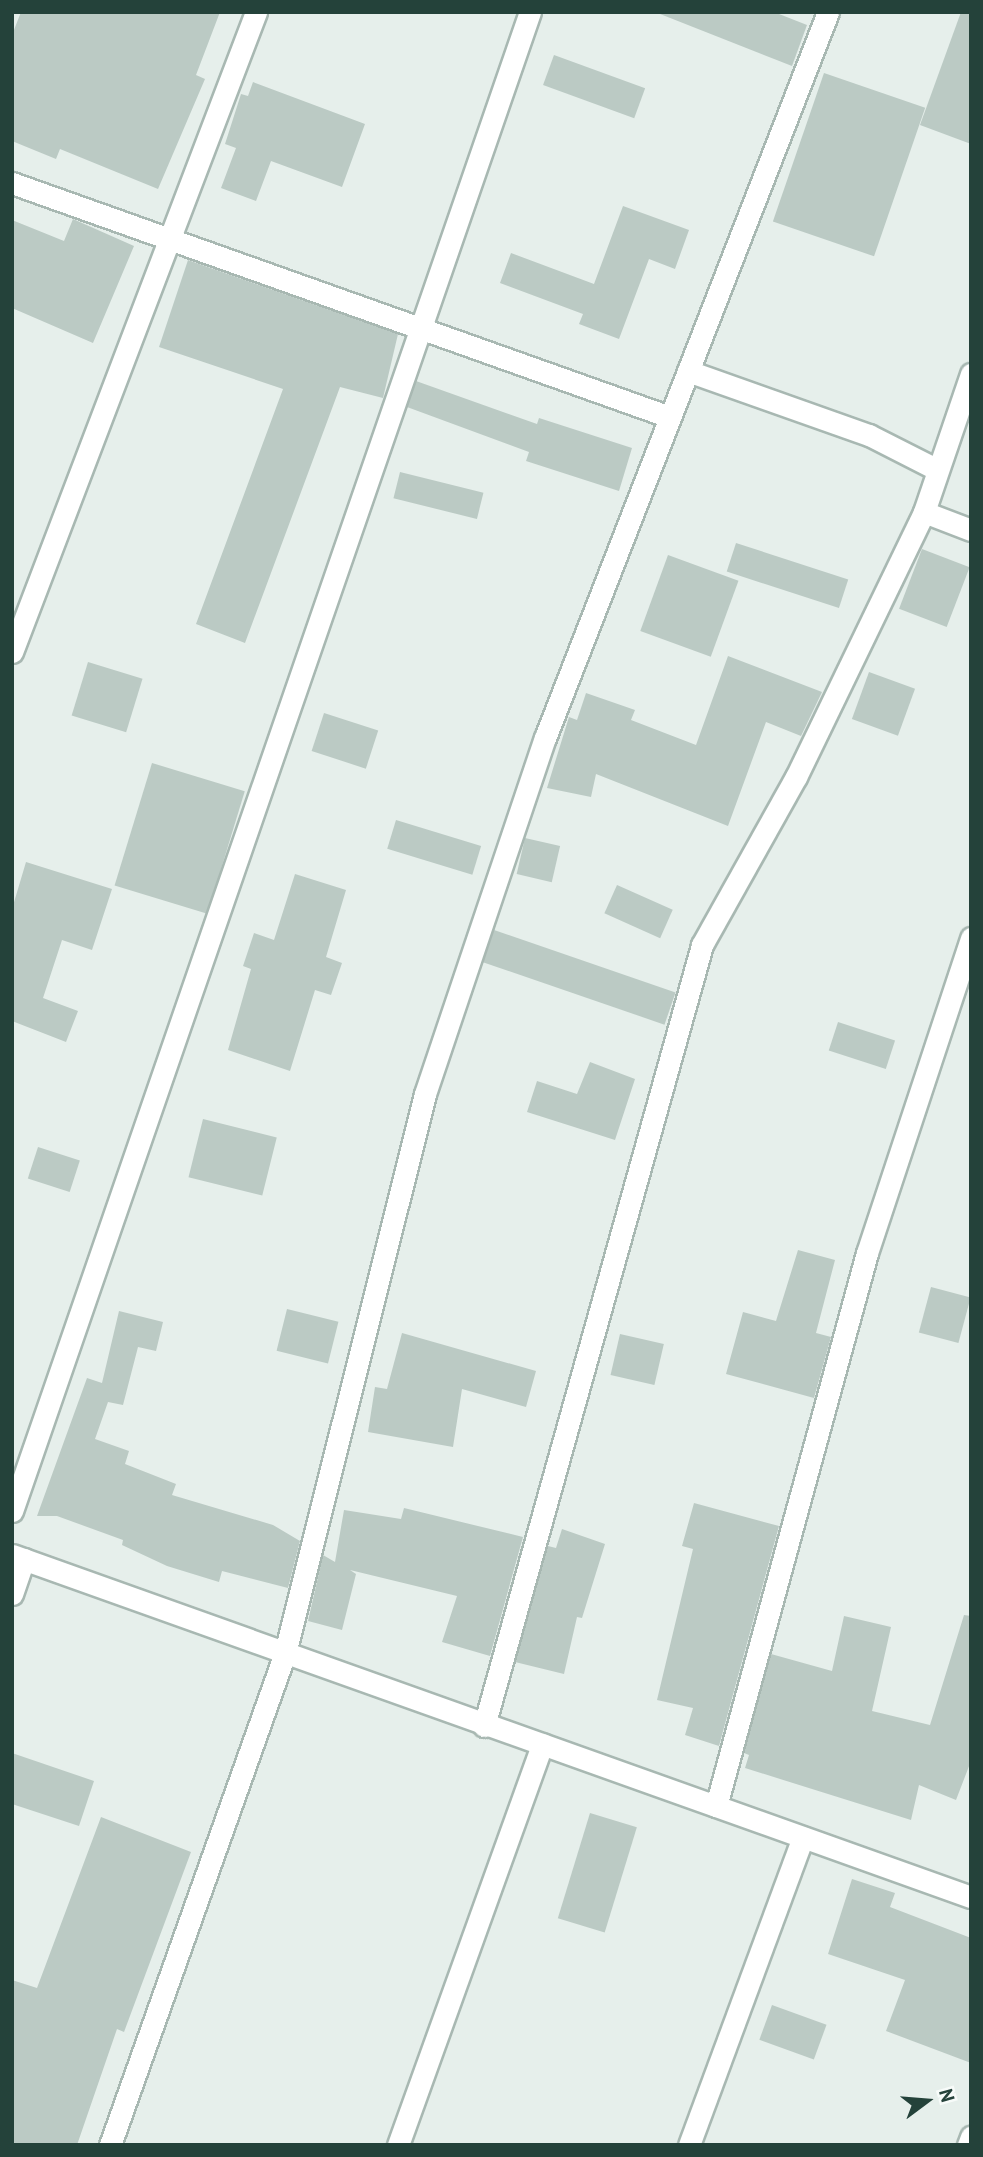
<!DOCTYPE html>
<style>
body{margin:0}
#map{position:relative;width:983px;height:2157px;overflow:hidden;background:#e6efeb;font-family:"PT Sans",sans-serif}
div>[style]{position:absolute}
.building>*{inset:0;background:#bbcac4;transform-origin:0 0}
.roads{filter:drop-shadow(2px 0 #a8b8b2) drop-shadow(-2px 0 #a8b8b2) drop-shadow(0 2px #a8b8b2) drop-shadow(0 -2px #a8b8b2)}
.minor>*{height:21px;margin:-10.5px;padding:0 10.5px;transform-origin:10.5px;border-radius:10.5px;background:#fff}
span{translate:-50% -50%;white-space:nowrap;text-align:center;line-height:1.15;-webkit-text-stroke:7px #f7fbf9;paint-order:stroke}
.frame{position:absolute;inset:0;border:14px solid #24423a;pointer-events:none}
.north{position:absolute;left:892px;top:2066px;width:70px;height:70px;-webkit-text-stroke:5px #f7fbf9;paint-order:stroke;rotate:74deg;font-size:19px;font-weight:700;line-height:28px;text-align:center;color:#24423a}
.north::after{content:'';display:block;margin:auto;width:24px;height:32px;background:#24423a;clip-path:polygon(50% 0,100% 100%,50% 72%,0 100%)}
</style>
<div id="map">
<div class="building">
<div style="clip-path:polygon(21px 12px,220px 12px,196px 75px,205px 79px,158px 189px,60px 149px,56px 159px,12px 141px,12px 35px)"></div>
<div style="clip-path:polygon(655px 12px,774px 12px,807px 25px,792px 66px)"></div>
<div style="clip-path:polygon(961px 12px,971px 12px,971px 144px,920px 125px)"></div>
<div style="left:554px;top:55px;width:97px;height:32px;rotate:20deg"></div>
<div style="left:824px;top:73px;width:107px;height:157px;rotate:19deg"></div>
<div style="clip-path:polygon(253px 82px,365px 124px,342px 187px,271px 161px,256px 201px,221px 188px,236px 148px,225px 144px,241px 94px,248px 96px)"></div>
<div style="clip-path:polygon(623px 206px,689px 230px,675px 269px,649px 259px,619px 339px,579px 324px,583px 314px,500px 283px,511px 253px,594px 284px)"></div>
<div style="clip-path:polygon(73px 219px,134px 246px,93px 343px,12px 308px,12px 220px,64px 241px)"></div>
<div style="clip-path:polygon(188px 260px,398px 334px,383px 398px,340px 387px,245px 643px,196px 624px,283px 389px,159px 347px)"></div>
<div style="clip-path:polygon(416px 381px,537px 424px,539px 418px,632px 448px,619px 491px,526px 461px,529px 452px,407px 407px)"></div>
<div style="left:400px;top:472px;width:86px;height:27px;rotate:14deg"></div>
<div style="left:736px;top:543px;width:118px;height:30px;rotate:18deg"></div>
<div style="left:922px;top:549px;width:51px;height:64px;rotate:21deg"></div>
<div style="left:668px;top:555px;width:75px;height:81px;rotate:20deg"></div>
<div style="clip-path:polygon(728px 656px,822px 692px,801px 736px,766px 722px,728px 826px,596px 774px,591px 797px,547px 788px,569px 717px,577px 720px,586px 693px,635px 710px,631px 720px,696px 745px)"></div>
<div style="left:88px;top:662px;width:57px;height:56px;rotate:17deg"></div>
<div style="left:869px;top:672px;width:49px;height:50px;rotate:20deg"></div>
<div style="left:324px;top:713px;width:57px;height:40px;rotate:18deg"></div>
<div style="left:152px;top:763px;width:97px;height:128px;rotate:17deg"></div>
<div style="left:396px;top:820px;width:89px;height:30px;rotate:17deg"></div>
<div style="left:525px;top:838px;width:36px;height:37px;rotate:13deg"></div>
<div style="clip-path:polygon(26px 862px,112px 889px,92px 950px,62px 940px,43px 998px,78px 1011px,66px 1042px,12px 1021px,12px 909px)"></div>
<div style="clip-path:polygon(295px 874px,346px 890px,326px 957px,342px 963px,331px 995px,315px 990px,290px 1071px,228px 1050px,251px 969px,243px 966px,254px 933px,274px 940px)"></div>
<div style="left:617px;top:885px;width:61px;height:31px;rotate:24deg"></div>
<div style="left:494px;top:930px;width:192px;height:34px;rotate:19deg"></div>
<div style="left:838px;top:1022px;width:60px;height:30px;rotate:18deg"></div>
<div style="clip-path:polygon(590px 1062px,635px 1079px,615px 1140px,527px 1112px,537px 1081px,577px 1094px)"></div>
<div style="left:203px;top:1119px;width:76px;height:60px;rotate:14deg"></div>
<div style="left:38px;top:1147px;width:44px;height:33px;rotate:18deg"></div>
<div style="clip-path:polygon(798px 1250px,835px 1260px,816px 1333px,831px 1337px,814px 1398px,726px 1374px,743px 1312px,776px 1321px)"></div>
<div style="left:931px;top:1287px;width:41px;height:47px;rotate:15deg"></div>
<div style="left:287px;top:1309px;width:53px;height:43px;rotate:14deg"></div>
<div style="clip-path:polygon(119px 1311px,163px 1322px,156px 1351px,138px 1347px,123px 1405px,108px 1402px,95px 1439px,129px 1451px,125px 1464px,176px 1484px,172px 1495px,273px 1525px,300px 1541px,288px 1588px,222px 1571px,219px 1582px,167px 1566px,122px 1545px,123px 1540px,57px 1516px,37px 1516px,87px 1378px,102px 1383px)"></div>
<div style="clip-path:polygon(402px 1333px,536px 1371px,526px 1407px,462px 1389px,453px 1447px,368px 1432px,375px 1387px,387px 1389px)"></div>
<div style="left:620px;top:1334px;width:45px;height:42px;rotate:13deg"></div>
<div style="clip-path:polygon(694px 1503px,779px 1526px,719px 1746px,685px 1735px,693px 1708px,657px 1700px,693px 1549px,682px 1546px)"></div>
<div style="clip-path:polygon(404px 1508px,523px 1537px,490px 1656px,442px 1642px,457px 1596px,350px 1570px,356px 1574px,342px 1630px,308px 1621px,323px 1555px,335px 1562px,344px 1510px,401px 1519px)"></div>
<div style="clip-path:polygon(562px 1529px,605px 1544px,582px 1618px,577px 1617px,564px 1674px,515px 1662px,548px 1546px,556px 1548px)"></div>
<div style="clip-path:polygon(964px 1615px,971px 1616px,971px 1761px,956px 1800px,919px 1785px,911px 1820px,745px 1768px,749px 1755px,744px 1753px,771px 1654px,832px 1671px,844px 1616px,891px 1627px,872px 1711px,930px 1725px)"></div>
<div style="clip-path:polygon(12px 1753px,94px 1781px,79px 1826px,12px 1804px)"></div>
<div style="left:590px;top:1813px;width:49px;height:110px;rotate:17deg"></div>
<div style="clip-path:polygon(101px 1817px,191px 1852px,124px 2032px,117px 2029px,77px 2145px,12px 2145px,12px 1980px,37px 1988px)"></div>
<div style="clip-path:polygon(852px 1879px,895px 1893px,890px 1907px,971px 1938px,971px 2063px,886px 2031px,905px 1980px,828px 1954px)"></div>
<div style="left:772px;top:2005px;width:58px;height:37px;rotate:20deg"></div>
</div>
<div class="roads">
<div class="minor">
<div style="left:12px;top:183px;width:698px;rotate:19.58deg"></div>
<div style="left:688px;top:371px;width:192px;rotate:19.5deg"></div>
<div style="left:869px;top:435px;width:77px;rotate:26.9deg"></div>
<div style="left:924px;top:512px;width:50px;rotate:21deg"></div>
<div style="left:12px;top:652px;width:685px;rotate:-69.13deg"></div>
<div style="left:12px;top:1511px;width:1586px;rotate:-70.94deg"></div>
<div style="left:12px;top:1555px;width:1018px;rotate:19.63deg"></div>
<div style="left:12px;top:1594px;width:37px;rotate:-71deg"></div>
<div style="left:484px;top:1726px;width:811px;rotate:-74.4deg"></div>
<div style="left:702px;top:945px;width:193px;rotate:-60.8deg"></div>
<div style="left:796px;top:777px;width:294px;rotate:-64.2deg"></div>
<div style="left:924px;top:512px;width:146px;rotate:-71.2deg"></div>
<div style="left:716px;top:1806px;width:573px;rotate:-74.73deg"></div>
<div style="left:867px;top:1253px;width:332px;rotate:-71.7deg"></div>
<div style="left:110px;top:2145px;width:522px;rotate:-70.42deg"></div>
<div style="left:285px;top:1653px;width:576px;rotate:-75.94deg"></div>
<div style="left:425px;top:1094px;width:376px;rotate:-71.4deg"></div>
<div style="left:545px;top:738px;width:779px;rotate:-68.7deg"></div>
<div style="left:398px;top:2145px;width:426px;rotate:-70.2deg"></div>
<div style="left:689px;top:2145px;width:328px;rotate:-69.7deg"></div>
<div style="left:968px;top:2145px;width:9px;rotate:-69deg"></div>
</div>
</div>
<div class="frame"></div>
<div class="north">N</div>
</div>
